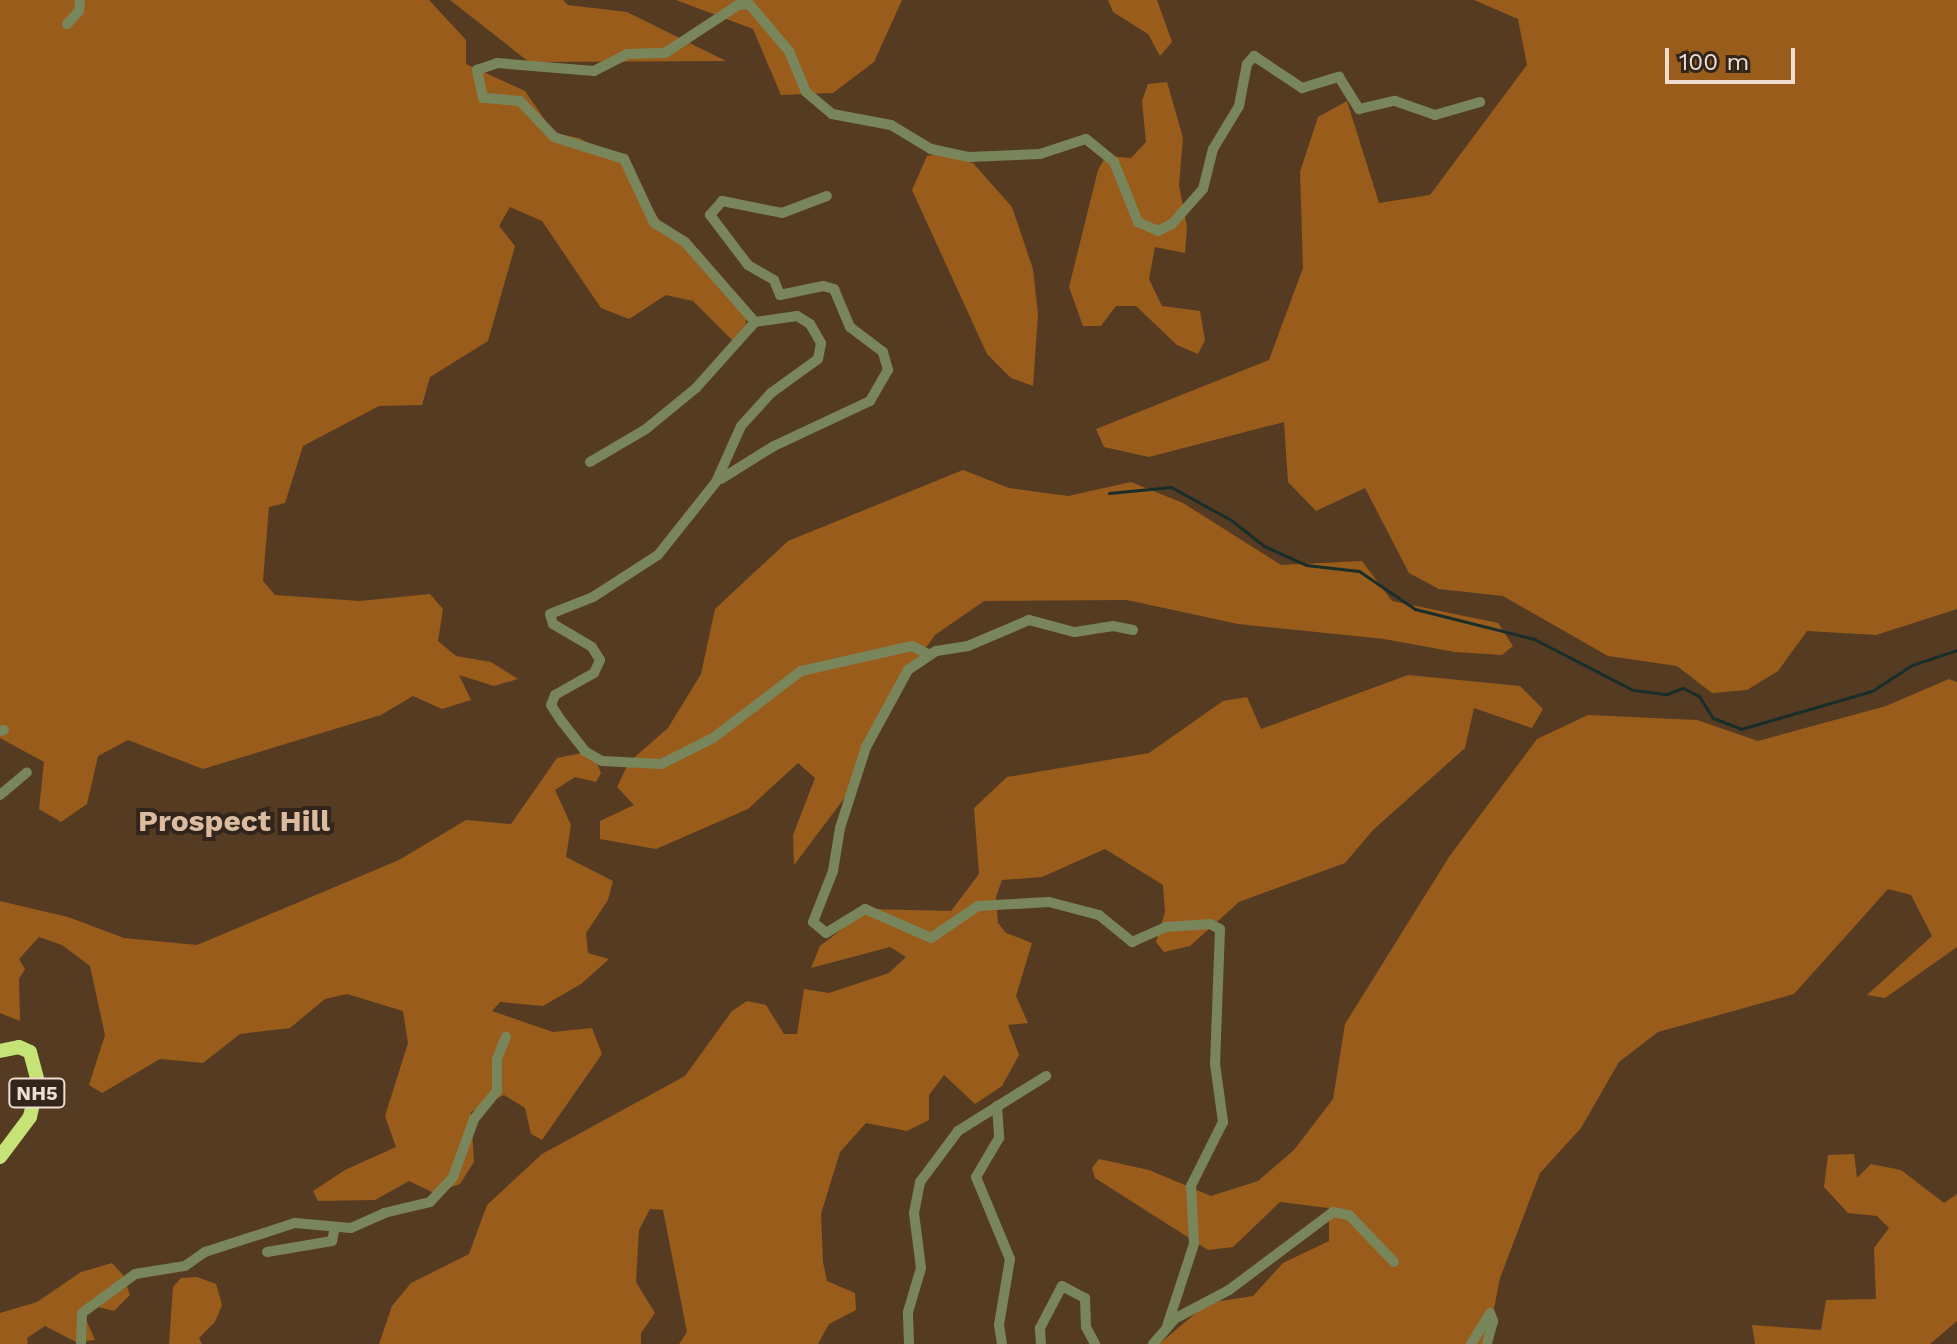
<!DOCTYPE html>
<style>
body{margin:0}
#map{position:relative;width:1957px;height:1344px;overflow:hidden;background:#563b23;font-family:"Work Sans",sans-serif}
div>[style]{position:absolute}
.forest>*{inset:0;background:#9a5c1a}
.stream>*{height:3px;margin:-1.5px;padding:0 1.5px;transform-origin:1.5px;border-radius:1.5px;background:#192e2a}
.minor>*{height:10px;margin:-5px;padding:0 5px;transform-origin:5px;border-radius:5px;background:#79865c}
.highway>*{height:14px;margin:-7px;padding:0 7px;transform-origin:7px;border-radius:7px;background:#c5e376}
span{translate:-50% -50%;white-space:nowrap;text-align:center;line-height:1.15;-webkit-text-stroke:8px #32251b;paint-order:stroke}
.shield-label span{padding:2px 6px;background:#32251b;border:2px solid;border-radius:6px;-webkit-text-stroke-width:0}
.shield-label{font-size:20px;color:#efded0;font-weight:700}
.district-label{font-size:30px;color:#dcbca0;font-weight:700}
.scale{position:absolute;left:1665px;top:48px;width:130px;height:36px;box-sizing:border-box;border:4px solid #efded0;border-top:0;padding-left:10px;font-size:24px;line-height:28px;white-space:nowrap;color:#efded0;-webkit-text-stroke:6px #32251b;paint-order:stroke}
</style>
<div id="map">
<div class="forest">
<div style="clip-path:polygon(0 0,429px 0,466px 40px,466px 64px,525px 91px,554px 133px,579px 138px,624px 162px,663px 226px,699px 250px,747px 313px,744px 337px,732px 340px,693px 301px,666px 295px,629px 319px,601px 308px,542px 221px,510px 207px,499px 226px,515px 246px,488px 341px,430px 377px,422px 405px,379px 406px,303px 446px,285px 503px,269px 507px,263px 581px,275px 595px,360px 601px,430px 594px,443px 609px,438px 641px,456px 656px,491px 662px,518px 679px,494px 686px,459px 675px,471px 700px,442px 709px,413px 696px,381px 715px,203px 769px,128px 740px,98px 756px,87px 804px,61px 822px,39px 809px,44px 762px,0 738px)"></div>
<div style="clip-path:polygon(450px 0,563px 0,568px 5px,627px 12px,726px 61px,529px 62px)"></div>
<div style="clip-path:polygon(676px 0,902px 0,874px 62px,833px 93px,781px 95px,753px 29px)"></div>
<div style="clip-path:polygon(1108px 0,1157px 0,1172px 42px,1160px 56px,1148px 34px,1113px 12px)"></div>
<div style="clip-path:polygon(1474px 0,1957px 0,1957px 609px,1876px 635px,1807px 631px,1778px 671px,1747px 690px,1712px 693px,1677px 666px,1608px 656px,1503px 596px,1439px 589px,1409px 573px,1365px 488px,1316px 511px,1288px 482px,1284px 422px,1149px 457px,1104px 447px,1096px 429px,1269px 360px,1303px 268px,1300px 172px,1318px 117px,1347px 101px,1379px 203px,1430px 195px,1527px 65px,1518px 19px)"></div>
<div style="clip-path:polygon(1167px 82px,1183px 138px,1179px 185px,1187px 227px,1185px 253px,1155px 247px,1149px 279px,1162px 306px,1200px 311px,1205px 340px,1198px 354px,1177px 345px,1136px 306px,1116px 306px,1101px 326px,1083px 326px,1069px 287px,1098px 170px,1106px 156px,1131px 158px,1146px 142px,1142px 101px,1148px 84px)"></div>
<div style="clip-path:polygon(943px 153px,973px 163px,1012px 207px,1033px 269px,1038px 314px,1033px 386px,1011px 378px,987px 354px,912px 190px,927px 156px)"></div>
<div style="clip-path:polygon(963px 470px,1009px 488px,1068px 496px,1131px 482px,1183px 503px,1281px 565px,1362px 561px,1392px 601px,1498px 623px,1513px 646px,1502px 655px,1455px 652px,1384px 639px,1238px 624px,1127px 600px,984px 601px,935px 635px,896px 689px,855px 784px,794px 865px,793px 835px,815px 778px,798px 763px,748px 809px,656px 849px,600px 839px,600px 821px,634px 805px,617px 787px,629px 762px,668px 728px,701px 674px,715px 609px,788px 541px)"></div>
<div style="clip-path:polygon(1408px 675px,1520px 686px,1543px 709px,1532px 728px,1474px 708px,1465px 748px,1373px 830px,1345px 863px,1239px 902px,1190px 946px,1164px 952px,1156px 942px,1165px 912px,1163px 885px,1105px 849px,1042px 877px,1002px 880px,996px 897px,998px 923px,1006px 933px,1032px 943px,1016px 996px,1028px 1023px,1008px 1025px,1019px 1055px,1002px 1086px,975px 1104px,944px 1075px,929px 1095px,929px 1120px,907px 1131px,866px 1123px,840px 1152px,821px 1214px,823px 1262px,827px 1281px,855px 1293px,856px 1310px,829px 1324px,818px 1344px,679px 1344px,687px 1332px,663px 1210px,650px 1209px,639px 1230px,636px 1282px,655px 1313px,641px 1333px,641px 1344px,379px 1344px,392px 1306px,411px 1283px,469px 1254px,487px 1205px,542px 1154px,685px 1076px,732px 1011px,747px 1001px,766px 1005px,784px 1034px,797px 1034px,804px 989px,829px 993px,889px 973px,906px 957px,890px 947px,811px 968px,820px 946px,868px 909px,951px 911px,979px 874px,974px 808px,1007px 777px,1149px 753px,1223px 701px,1247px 697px,1261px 729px)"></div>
<div style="clip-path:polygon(1949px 679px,1957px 682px,1957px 947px,1885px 998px,1867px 995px,1932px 936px,1911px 895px,1888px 889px,1794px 994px,1658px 1032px,1619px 1062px,1581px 1128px,1540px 1173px,1500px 1278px,1487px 1344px,1159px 1344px,1208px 1303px,1253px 1296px,1283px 1263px,1329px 1241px,1329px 1208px,1280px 1202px,1233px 1247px,1208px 1250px,1095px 1178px,1092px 1168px,1099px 1159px,1149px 1170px,1211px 1196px,1258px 1181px,1294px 1150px,1333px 1099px,1345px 1024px,1449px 857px,1537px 739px,1588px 715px,1697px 720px,1758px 741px,1886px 706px)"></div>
<div style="clip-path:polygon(592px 751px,601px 773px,596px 782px,575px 777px,555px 790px,571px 825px,566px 857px,613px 881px,608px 900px,586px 933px,588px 953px,609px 959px,581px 984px,543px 1006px,500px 1002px,492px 1011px,553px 1032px,592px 1028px,602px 1054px,542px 1140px,531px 1134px,525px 1108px,504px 1095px,471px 1112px,474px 1162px,460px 1184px,434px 1193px,409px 1181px,375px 1200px,318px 1201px,313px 1191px,345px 1170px,396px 1147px,385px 1116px,408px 1043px,403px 1011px,347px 994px,325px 999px,290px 1028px,240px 1034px,203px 1063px,160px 1059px,102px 1093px,89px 1085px,105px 1035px,90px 966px,62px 945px,39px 937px,19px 959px,25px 969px,19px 979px,20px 1021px,0 1013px,0 901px,68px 917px,124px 938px,197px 945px,399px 860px,466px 820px,511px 824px,557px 758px)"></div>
<div style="clip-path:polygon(1854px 1154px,1857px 1178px,1871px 1164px,1901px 1170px,1944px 1203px,1957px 1194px,1957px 1321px,1930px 1344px,1755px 1344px,1752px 1325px,1821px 1330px,1826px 1300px,1876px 1299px,1874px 1248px,1889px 1228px,1877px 1216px,1848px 1213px,1824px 1187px,1828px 1155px)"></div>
<div style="clip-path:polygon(112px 1263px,123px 1275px,130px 1295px,114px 1311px,94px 1306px,84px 1315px,95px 1340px,76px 1342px,45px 1326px,27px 1338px,28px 1344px,0 1344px,0 1313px,37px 1302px,81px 1272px)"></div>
<div style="clip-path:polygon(197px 1277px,216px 1284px,222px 1305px,215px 1322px,199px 1338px,202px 1344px,169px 1344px,173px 1287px,181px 1278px)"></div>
</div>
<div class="stream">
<div style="left:1109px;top:493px;width:62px;rotate:-5.5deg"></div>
<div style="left:1171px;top:487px;width:68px;rotate:28.8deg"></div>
<div style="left:1231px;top:520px;width:42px;rotate:38.2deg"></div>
<div style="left:1264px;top:546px;width:46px;rotate:24.3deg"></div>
<div style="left:1306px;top:565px;width:53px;rotate:6.5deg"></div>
<div style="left:1359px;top:571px;width:68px;rotate:34.2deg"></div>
<div style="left:1415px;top:609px;width:123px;rotate:14.1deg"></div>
<div style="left:1534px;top:639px;width:111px;rotate:27.3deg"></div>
<div style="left:1633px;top:690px;width:34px;rotate:7deg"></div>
<div style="left:1667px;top:694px;width:17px;rotate:-21deg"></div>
<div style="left:1683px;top:688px;width:18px;rotate:27deg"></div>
<div style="left:1699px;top:696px;width:26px;rotate:58deg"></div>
<div style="left:1713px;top:718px;width:30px;rotate:21deg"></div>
<div style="left:1741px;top:729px;width:136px;rotate:-16.2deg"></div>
<div style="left:1872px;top:691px;width:48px;rotate:-33deg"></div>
<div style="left:1912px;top:665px;width:47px;rotate:-18.4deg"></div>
</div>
<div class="minor">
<div style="left:67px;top:24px;width:18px;rotate:-47deg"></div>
<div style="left:79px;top:11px;width:11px;rotate:-85deg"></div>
<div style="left:590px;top:462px;width:65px;rotate:-30.5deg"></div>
<div style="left:646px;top:429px;width:65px;rotate:-39.4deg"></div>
<div style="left:696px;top:388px;width:89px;rotate:-48.2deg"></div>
<div style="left:721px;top:479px;width:62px;rotate:-31.9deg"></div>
<div style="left:774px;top:446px;width:106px;rotate:-25.1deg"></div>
<div style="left:870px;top:401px;width:36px;rotate:-60deg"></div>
<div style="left:888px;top:370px;width:19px;rotate:-106deg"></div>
<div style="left:883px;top:352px;width:41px;rotate:-142.9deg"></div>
<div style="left:850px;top:327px;width:41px;rotate:-112.8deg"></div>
<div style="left:834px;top:289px;width:11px;rotate:-165deg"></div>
<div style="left:823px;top:286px;width:44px;rotate:168.2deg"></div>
<div style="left:780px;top:295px;width:16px;rotate:-112deg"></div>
<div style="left:774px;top:280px;width:30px;rotate:-150deg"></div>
<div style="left:748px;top:265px;width:63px;rotate:-127.2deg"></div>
<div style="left:710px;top:215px;width:18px;rotate:-49deg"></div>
<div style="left:722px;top:201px;width:61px;rotate:11.3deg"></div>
<div style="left:782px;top:213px;width:48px;rotate:-20.7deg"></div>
<div style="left:1133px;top:630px;width:20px;rotate:-169deg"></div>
<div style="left:1113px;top:626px;width:39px;rotate:171deg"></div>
<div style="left:1074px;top:632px;width:47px;rotate:-165.1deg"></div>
<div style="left:1029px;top:620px;width:66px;rotate:156.9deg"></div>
<div style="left:968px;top:646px;width:32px;rotate:171deg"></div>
<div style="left:936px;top:651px;width:34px;rotate:146deg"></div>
<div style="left:908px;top:670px;width:88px;rotate:118.6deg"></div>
<div style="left:866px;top:747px;width:85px;rotate:107.8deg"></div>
<div style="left:840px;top:828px;width:44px;rotate:99.2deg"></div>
<div style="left:833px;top:871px;width:55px;rotate:111.4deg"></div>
<div style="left:813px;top:922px;width:17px;rotate:40deg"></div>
<div style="left:826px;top:933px;width:46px;rotate:-31.6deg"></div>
<div style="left:865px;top:909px;width:72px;rotate:23.7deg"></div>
<div style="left:931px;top:938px;width:57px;rotate:-34.2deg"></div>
<div style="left:978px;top:906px;width:71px;rotate:-3.2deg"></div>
<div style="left:1049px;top:902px;width:52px;rotate:14.6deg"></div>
<div style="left:1099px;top:915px;width:43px;rotate:39.3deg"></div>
<div style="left:1132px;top:942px;width:37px;rotate:-24deg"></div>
<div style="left:1166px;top:927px;width:44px;rotate:-3.9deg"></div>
<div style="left:1210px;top:924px;width:11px;rotate:27deg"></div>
<div style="left:1220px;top:929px;width:135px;rotate:92.1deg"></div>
<div style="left:1215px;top:1064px;width:59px;rotate:82.1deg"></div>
<div style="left:1223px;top:1122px;width:72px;rotate:116.6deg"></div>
<div style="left:1191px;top:1186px;width:58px;rotate:87deg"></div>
<div style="left:1194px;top:1244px;width:86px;rotate:108.2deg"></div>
<div style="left:930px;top:655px;width:20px;rotate:-153deg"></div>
<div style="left:912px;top:646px;width:114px;rotate:167.3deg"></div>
<div style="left:801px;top:671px;width:111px;rotate:142.7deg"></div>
<div style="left:713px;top:738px;width:58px;rotate:153.4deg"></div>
<div style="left:661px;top:764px;width:59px;rotate:-177.1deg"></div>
<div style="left:602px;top:761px;width:20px;rotate:-150deg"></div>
<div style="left:585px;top:751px;width:37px;rotate:-128deg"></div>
<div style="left:562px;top:722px;width:20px;rotate:-123deg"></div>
<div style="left:551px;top:705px;width:11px;rotate:-68deg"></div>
<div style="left:555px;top:695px;width:45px;rotate:-29.4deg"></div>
<div style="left:594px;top:673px;width:14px;rotate:-65deg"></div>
<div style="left:600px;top:660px;width:15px;rotate:-122deg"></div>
<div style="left:592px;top:647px;width:45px;rotate:-149.5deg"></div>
<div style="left:553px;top:624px;width:10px;rotate:-107deg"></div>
<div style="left:550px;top:614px;width:46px;rotate:-21.6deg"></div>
<div style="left:593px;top:597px;width:77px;rotate:-32.9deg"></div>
<div style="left:658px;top:555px;width:93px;rotate:-51.5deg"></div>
<div style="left:716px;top:482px;width:61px;rotate:-65.9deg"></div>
<div style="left:741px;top:426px;width:45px;rotate:-47.7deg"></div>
<div style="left:771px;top:393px;width:58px;rotate:-35.9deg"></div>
<div style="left:818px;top:359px;width:16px;rotate:-79deg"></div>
<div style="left:821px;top:343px;width:22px;rotate:-120deg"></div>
<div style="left:810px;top:324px;width:15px;rotate:-148deg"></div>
<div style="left:797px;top:316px;width:42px;rotate:171.9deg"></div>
<div style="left:755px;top:322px;width:106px;rotate:-131.2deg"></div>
<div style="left:685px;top:242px;width:36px;rotate:-148deg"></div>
<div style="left:654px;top:223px;width:71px;rotate:-115.1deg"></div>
<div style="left:624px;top:159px;width:73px;rotate:-162.6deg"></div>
<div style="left:554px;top:137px;width:50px;rotate:-133.4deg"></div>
<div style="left:520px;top:101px;width:37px;rotate:-175deg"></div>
<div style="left:483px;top:98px;width:29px;rotate:-102deg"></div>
<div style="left:477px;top:70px;width:21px;rotate:-19deg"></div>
<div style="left:497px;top:63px;width:97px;rotate:4.7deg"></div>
<div style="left:594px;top:71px;width:38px;rotate:-27deg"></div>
<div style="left:628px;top:54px;width:37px;rotate:-2deg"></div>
<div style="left:665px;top:53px;width:87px;rotate:-33.3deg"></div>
<div style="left:738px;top:5px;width:11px;rotate:-5deg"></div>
<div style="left:749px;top:4px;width:62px;rotate:49.6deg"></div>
<div style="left:789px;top:51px;width:44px;rotate:67.5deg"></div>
<div style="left:806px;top:92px;width:34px;rotate:40deg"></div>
<div style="left:832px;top:114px;width:60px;rotate:10.6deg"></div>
<div style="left:891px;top:125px;width:47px;rotate:31deg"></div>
<div style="left:931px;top:149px;width:38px;rotate:12deg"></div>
<div style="left:968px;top:157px;width:72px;rotate:-2.4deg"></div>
<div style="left:1040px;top:154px;width:48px;rotate:-18.1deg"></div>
<div style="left:1086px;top:139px;width:36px;rotate:39deg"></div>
<div style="left:1114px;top:162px;width:65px;rotate:68.2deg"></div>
<div style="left:1138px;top:222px;width:22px;rotate:24deg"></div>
<div style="left:1158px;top:231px;width:16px;rotate:-27deg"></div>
<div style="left:1172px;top:224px;width:47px;rotate:-48.5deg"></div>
<div style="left:1203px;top:189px;width:41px;rotate:-76deg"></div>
<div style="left:1213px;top:149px;width:50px;rotate:-58.8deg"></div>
<div style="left:1239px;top:106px;width:43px;rotate:-79.2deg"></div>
<div style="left:1247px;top:64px;width:11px;rotate:-49deg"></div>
<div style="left:1254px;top:56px;width:58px;rotate:33.7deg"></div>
<div style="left:1302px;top:88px;width:39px;rotate:-17deg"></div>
<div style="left:1339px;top:77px;width:38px;rotate:58deg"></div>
<div style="left:1359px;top:109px;width:37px;rotate:-13deg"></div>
<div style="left:1395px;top:101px;width:42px;rotate:19.3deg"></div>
<div style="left:1435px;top:115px;width:47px;rotate:-16.1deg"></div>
<div style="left:0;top:731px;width:4px;rotate:-14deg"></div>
<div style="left:0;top:795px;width:35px;rotate:-40deg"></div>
<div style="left:997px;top:1106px;width:32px;rotate:86deg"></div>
<div style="left:999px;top:1138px;width:45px;rotate:120.5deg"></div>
<div style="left:976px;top:1177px;width:89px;rotate:67.5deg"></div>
<div style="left:1010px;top:1259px;width:67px;rotate:99.5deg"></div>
<div style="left:999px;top:1325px;width:19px;rotate:81deg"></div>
<div style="left:267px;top:1252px;width:66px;rotate:-9.6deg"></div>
<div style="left:332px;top:1241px;width:14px;rotate:-78deg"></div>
<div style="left:81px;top:1344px;width:31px;rotate:-88deg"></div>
<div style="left:82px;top:1313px;width:66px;rotate:-36.3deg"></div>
<div style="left:135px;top:1274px;width:51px;rotate:-9.1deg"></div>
<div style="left:185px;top:1266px;width:24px;rotate:-35deg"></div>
<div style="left:205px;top:1252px;width:95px;rotate:-17.9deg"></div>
<div style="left:295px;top:1223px;width:56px;rotate:5.1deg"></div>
<div style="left:351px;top:1228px;width:36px;rotate:-24deg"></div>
<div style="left:384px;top:1213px;width:47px;rotate:-13.4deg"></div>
<div style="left:430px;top:1202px;width:34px;rotate:-47deg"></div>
<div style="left:453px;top:1177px;width:62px;rotate:-70.1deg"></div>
<div style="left:474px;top:1119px;width:36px;rotate:-51deg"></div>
<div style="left:497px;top:1091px;width:32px;rotate:-90deg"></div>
<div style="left:497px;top:1059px;width:24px;rotate:-68deg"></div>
<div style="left:909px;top:1344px;width:32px;rotate:-92deg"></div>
<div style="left:908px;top:1312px;width:46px;rotate:-73.5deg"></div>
<div style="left:921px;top:1268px;width:55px;rotate:-97.3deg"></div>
<div style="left:914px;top:1213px;width:32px;rotate:-79deg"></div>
<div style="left:920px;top:1182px;width:64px;rotate:-53.3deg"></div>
<div style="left:958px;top:1131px;width:104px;rotate:-32deg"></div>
<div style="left:1041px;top:1344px;width:16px;rotate:-94deg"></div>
<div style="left:1040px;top:1328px;width:47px;rotate:-62.4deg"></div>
<div style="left:1062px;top:1286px;width:26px;rotate:28deg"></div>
<div style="left:1085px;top:1298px;width:29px;rotate:88deg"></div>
<div style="left:1086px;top:1327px;width:19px;rotate:62deg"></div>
<div style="left:1153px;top:1344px;width:35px;rotate:-49deg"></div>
<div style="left:1176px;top:1318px;width:60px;rotate:-27.8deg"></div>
<div style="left:1229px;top:1290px;width:130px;rotate:-36.9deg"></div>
<div style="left:1333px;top:1212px;width:16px;rotate:11deg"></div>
<div style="left:1349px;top:1215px;width:65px;rotate:46.2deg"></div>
<div style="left:1471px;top:1344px;width:36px;rotate:-58deg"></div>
<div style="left:1490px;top:1313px;width:9px;rotate:69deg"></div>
<div style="left:1493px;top:1321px;width:24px;rotate:105deg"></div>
</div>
<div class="highway">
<div style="left:0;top:1051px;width:19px;rotate:-12deg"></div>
<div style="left:19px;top:1047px;width:12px;rotate:24deg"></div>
<div style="left:30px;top:1052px;width:31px;rotate:75deg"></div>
<div style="left:38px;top:1082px;width:36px;rotate:103deg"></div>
<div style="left:30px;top:1117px;width:50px;rotate:126.9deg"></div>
</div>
<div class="shield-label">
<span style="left:37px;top:1093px">NH5</span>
</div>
<div class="district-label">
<span style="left:234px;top:821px">Prospect Hill</span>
</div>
<div class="scale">100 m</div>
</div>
